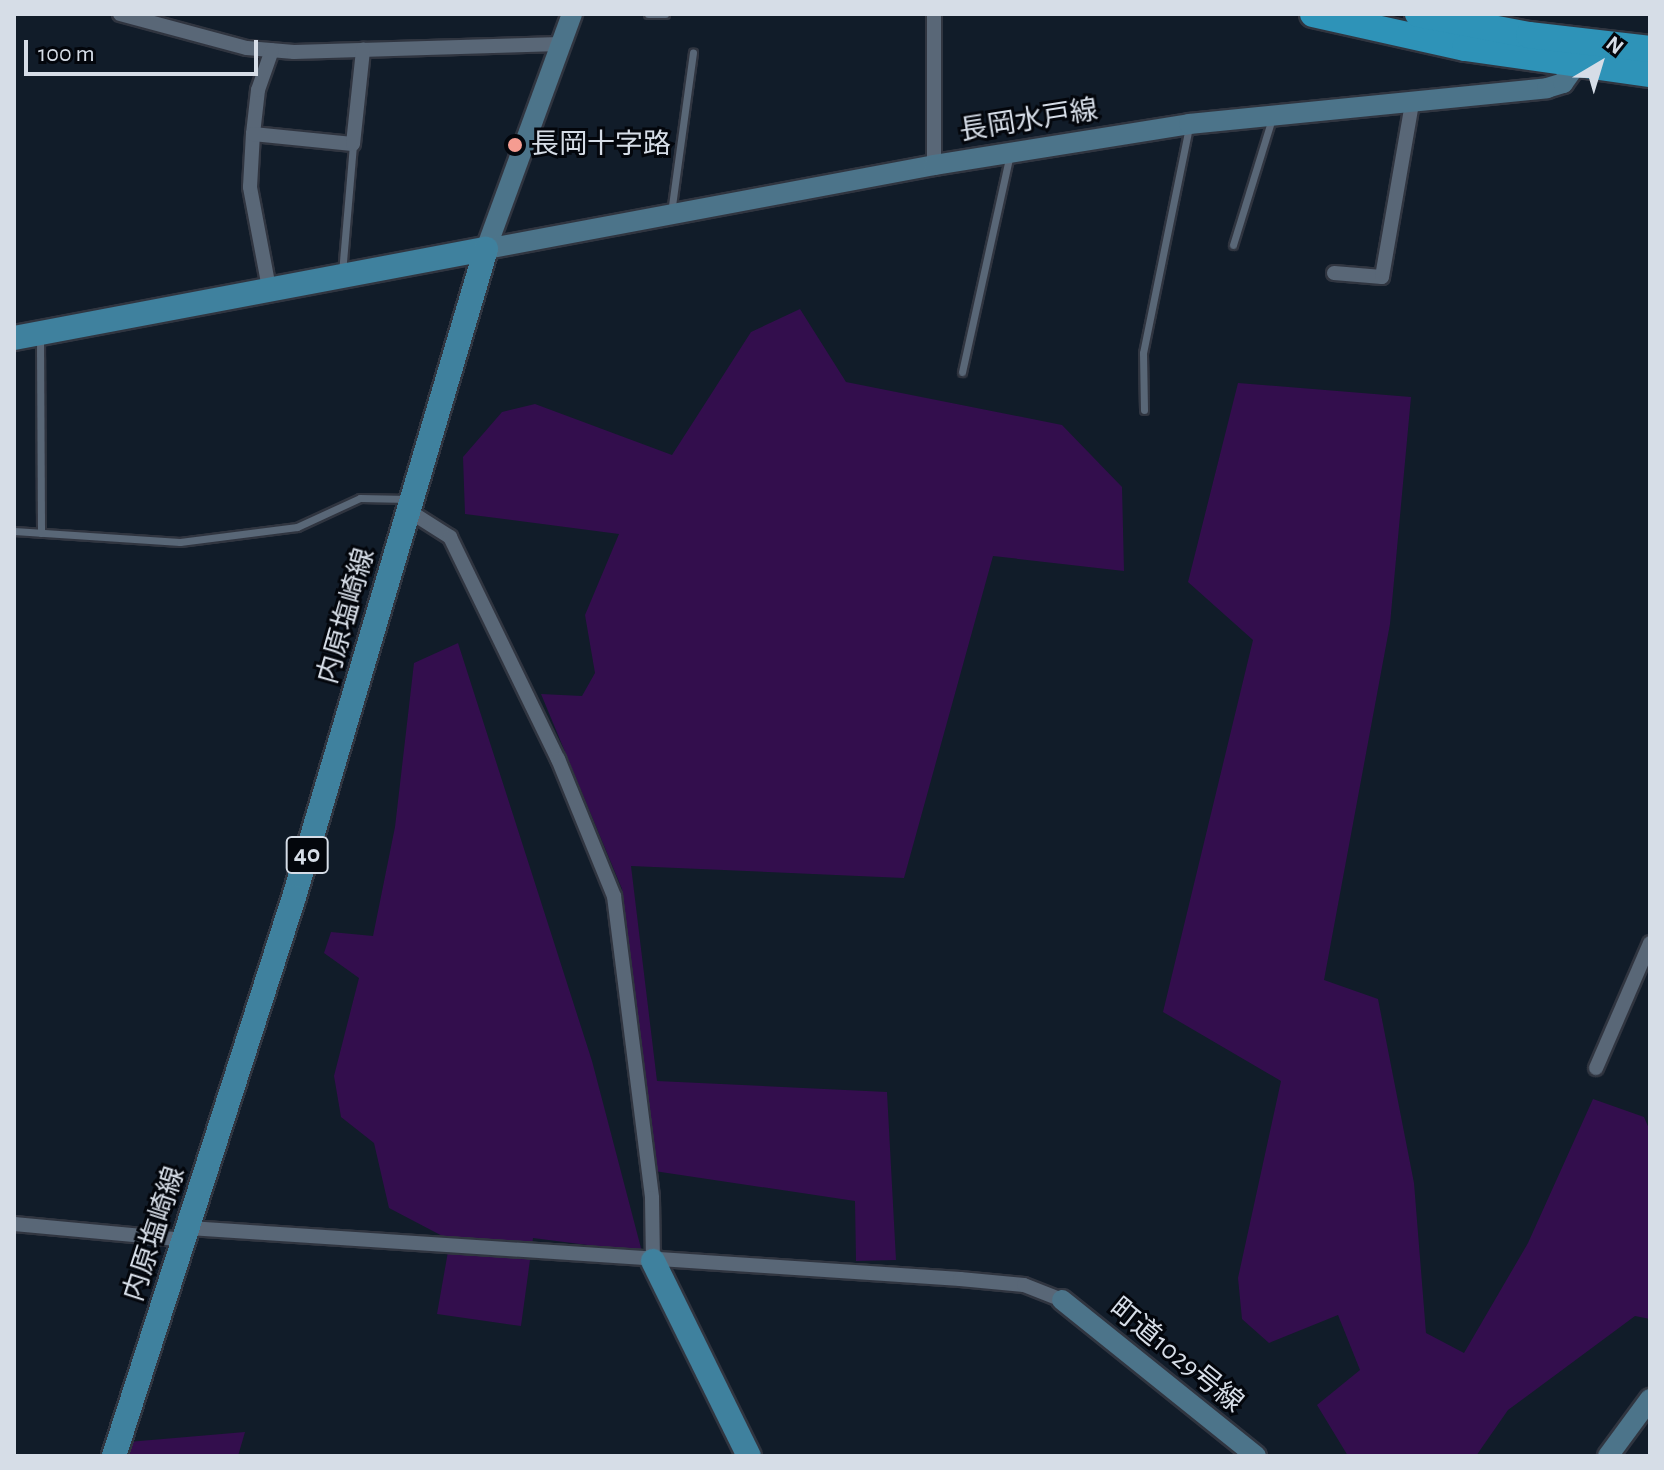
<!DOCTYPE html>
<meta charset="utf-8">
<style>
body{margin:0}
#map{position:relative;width:1664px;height:1470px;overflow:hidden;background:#111c29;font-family:"Alegreya Sans","Noto Sans JP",sans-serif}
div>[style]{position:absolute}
.green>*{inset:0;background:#330e4d}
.roads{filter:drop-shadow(2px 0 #303540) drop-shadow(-2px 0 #303540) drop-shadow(0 2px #303540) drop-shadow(0 -2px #303540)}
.lane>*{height:7px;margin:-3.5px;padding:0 3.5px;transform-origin:3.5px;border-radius:3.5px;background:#596777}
.street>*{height:14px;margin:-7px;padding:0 7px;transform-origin:7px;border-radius:7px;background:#596777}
.secondary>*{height:20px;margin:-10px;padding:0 10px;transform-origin:10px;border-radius:10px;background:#4c748a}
.primary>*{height:24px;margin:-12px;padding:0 12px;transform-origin:12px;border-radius:12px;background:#3f819e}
.highway>*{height:26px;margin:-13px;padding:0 13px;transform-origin:13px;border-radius:13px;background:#2e93b8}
.dots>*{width:22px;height:22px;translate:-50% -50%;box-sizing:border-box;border:4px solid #03060c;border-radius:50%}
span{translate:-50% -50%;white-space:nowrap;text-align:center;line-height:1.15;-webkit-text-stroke:6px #03060c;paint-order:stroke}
.shield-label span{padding:2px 6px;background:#03060c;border:2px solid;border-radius:6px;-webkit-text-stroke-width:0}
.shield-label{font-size:26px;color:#d6dde7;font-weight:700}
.street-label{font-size:28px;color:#d6dde7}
.poi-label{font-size:28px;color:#d6dde7}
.left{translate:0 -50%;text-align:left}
.frame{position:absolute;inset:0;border:16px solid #d6dde7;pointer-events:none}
.north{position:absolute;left:1560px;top:24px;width:80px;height:80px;-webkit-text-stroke:6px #03060c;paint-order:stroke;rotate:38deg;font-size:22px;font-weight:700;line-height:32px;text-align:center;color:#d6dde7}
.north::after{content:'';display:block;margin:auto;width:28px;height:36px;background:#d6dde7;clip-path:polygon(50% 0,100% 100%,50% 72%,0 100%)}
.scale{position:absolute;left:24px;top:40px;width:234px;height:36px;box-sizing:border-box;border:4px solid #d6dde7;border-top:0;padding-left:10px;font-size:24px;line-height:28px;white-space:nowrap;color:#d6dde7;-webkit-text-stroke:6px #03060c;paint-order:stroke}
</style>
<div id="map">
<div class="green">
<div style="clip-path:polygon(800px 309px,846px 382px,1062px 425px,1122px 487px,1124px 571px,993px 556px,904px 878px,631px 866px,657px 1081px,887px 1092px,896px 1260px,856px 1261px,855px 1201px,654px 1171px,622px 889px,541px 694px,582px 696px,595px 673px,585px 615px,619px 534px,465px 514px,463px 457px,502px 412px,535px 404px,672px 455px,751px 332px)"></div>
<div style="clip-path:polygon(1238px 383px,1411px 397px,1390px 624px,1324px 980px,1378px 999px,1414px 1183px,1426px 1333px,1464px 1353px,1528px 1243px,1593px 1099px,1644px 1117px,1650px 1131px,1650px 1319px,1635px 1316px,1508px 1410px,1476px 1456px,1348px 1456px,1317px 1405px,1360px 1370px,1338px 1315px,1269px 1343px,1242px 1319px,1238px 1278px,1281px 1081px,1163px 1012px,1253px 640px,1188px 582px)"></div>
<div style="clip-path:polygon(458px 643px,592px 1061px,642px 1252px,533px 1238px,521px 1326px,437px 1314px,450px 1240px,389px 1208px,374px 1143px,341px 1117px,334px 1076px,359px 978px,324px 953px,331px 932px,373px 936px,395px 827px,414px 663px)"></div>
<div style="clip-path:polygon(245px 1432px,238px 1456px,124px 1456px,128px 1442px)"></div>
</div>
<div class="roads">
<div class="lane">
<div style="left:648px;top:14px;width:17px"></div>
<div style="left:671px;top:213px;width:162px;rotate:-82.2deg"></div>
<div style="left:1233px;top:245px;width:133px;rotate:-72.9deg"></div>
<div style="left:342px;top:273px;width:129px;rotate:-85.1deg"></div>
<div style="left:40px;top:339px;width:194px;rotate:89.7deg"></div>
<div style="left:962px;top:372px;width:219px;rotate:-77.6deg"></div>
<div style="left:1144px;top:410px;width:57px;rotate:-91deg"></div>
<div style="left:1143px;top:353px;width:231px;rotate:-78.5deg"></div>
<div style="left:14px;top:531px;width:166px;rotate:3.8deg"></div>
<div style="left:180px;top:542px;width:118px;rotate:-7.3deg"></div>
<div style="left:297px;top:527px;width:69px;rotate:-24.7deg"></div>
<div style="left:360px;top:498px;width:48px;rotate:1.2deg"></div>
</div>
<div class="street">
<div style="left:120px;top:14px;width:131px;rotate:15deg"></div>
<div style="left:247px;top:48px;width:47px;rotate:4.9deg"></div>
<div style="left:294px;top:52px;width:266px;rotate:-1.7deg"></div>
<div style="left:253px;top:134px;width:44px;rotate:-83.5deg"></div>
<div style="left:258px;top:90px;width:42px;rotate:-70.7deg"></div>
<div style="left:934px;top:165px;width:151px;rotate:-90deg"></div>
<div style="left:1334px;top:273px;width:48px;rotate:4.8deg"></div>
<div style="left:1382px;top:277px;width:176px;rotate:-80.2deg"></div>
<div style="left:269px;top:288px;width:103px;rotate:-100.7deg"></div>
<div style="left:250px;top:187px;width:53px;rotate:-86.8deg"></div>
<div style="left:253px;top:134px;width:100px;rotate:5.7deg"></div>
<div style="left:353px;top:144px;width:95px;rotate:-83.9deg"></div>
<div style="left:409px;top:511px;width:49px;rotate:32.4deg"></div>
<div style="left:450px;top:537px;width:247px;rotate:64.1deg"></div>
<div style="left:558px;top:759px;width:148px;rotate:67.8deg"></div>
<div style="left:614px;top:896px;width:304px;rotate:82.8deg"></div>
<div style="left:652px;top:1198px;width:63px;rotate:89.1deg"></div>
<div style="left:1596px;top:1068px;width:136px;rotate:-66.6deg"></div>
<div style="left:14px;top:1224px;width:172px;rotate:5.3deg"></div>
<div style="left:189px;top:1228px;width:773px;rotate:3.78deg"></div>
<div style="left:960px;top:1279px;width:64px;rotate:5.4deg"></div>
<div style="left:1024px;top:1285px;width:41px;rotate:21.5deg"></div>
</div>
<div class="secondary">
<div style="left:572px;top:14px;width:250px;rotate:110.1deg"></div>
<div style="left:486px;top:249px;width:456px;rotate:-10.6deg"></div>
<div style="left:934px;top:165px;width:258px;rotate:-9.1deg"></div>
<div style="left:1189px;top:124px;width:360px;rotate:-5.7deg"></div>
<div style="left:1547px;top:88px;width:17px;rotate:-17deg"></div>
<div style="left:1563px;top:83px;width:22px;rotate:-54deg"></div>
<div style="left:1062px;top:1300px;width:249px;rotate:38.8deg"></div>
<div style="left:1608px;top:1456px;width:71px;rotate:-53.6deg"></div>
</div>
<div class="primary">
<div style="left:14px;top:338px;width:480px;rotate:-10.7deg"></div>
<div style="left:486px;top:249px;width:676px;rotate:106.5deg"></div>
<div style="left:294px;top:897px;width:587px;rotate:107.85deg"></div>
<div style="left:653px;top:1261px;width:217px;rotate:63.8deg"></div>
</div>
<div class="highway">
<div style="left:1313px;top:14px;width:156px;rotate:12.6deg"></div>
<div style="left:1465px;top:48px;width:187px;rotate:8deg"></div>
<div style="left:1418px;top:14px;width:113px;rotate:10.7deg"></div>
<div style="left:1529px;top:35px;width:122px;rotate:6.6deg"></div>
</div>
</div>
<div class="dots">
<div style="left:515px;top:145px;background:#f59c91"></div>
</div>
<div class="shield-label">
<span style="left:307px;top:855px">40</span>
</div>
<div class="street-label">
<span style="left:1029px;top:121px;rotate:-9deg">長岡水戸線</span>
<span style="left:347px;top:616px;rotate:-74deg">内原塩崎線</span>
<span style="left:155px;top:1234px;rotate:-72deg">内原塩崎線</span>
<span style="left:1176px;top:1356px;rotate:39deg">町道1029号線</span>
</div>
<div class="poi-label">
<span class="left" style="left:531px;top:145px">長岡十字路</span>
</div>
<div class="frame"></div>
<div class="north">N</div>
<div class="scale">100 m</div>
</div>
